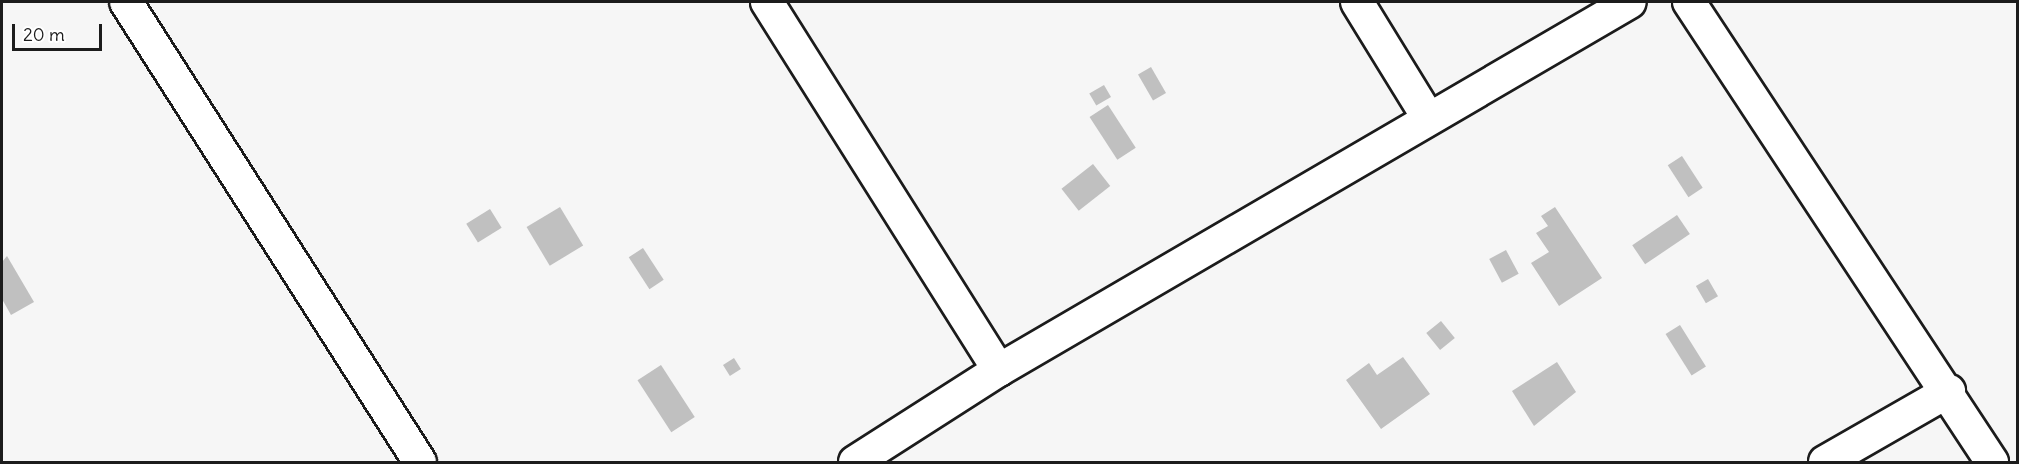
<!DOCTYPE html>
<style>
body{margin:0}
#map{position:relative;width:2019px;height:464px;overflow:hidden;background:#f6f6f6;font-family:Delius,sans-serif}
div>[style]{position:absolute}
.building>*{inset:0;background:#c0c0c0;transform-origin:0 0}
.roads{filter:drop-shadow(2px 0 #1c1c1c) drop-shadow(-2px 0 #1c1c1c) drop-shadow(0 2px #1c1c1c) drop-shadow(0 -2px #1c1c1c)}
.minor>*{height:32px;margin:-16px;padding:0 16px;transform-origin:16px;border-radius:16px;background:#fff}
span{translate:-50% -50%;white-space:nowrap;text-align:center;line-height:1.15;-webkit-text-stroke:6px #fff;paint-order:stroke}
.frame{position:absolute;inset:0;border:3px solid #1c1c1c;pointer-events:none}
.scale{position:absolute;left:12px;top:24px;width:90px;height:27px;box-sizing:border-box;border:3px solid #1c1c1c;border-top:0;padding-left:8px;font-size:18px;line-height:21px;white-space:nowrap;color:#1c1c1c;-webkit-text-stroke:4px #fff;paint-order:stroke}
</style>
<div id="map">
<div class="building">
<div style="left:1151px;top:67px;width:30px;height:15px;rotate:60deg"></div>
<div style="left:1104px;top:85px;width:14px;height:17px;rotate:60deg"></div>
<div style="left:1108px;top:105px;width:51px;height:22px;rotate:57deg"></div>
<div style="left:1682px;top:156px;width:38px;height:17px;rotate:57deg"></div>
<div style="left:1093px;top:164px;width:28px;height:40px;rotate:52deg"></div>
<div style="left:560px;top:207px;width:45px;height:39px;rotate:59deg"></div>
<div style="clip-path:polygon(1555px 207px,1602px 278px,1559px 306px,1531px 263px,1549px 252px,1536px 233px,1548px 226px,1541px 216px)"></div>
<div style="left:490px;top:209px;width:22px;height:28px;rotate:58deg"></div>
<div style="left:1677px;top:215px;width:23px;height:54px;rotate:56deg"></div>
<div style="left:643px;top:248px;width:38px;height:17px;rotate:57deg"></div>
<div style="left:1506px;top:250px;width:27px;height:19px;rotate:62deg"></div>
<div style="clip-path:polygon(7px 256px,34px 302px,11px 315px,2px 299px,2px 262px)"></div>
<div style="left:1708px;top:279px;width:20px;height:14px;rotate:60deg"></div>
<div style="left:1441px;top:321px;width:22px;height:19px;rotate:51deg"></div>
<div style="left:1680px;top:325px;width:49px;height:17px;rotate:58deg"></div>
<div style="clip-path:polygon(1403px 357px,1430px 394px,1381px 429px,1346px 380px,1369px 363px,1377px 375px)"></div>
<div style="left:734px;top:358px;width:13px;height:13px;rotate:58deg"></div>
<div style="clip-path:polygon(1557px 362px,1576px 392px,1534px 426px,1512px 391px)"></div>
<div style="left:661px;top:365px;width:62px;height:28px;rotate:57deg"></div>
</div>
<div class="roads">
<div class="minor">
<div style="left:126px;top:2px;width:546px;rotate:57.42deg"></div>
<div style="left:767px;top:2px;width:435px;rotate:57.8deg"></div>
<div style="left:1357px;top:2px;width:134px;rotate:58.4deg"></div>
<div style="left:1689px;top:2px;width:551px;rotate:56.63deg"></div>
<div style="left:855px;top:462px;width:171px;rotate:-32.6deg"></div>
<div style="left:999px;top:370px;width:730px;rotate:-30.25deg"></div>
<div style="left:1825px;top:462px;width:143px;rotate:-29.8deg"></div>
</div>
</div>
<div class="frame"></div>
<div class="scale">20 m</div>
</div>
